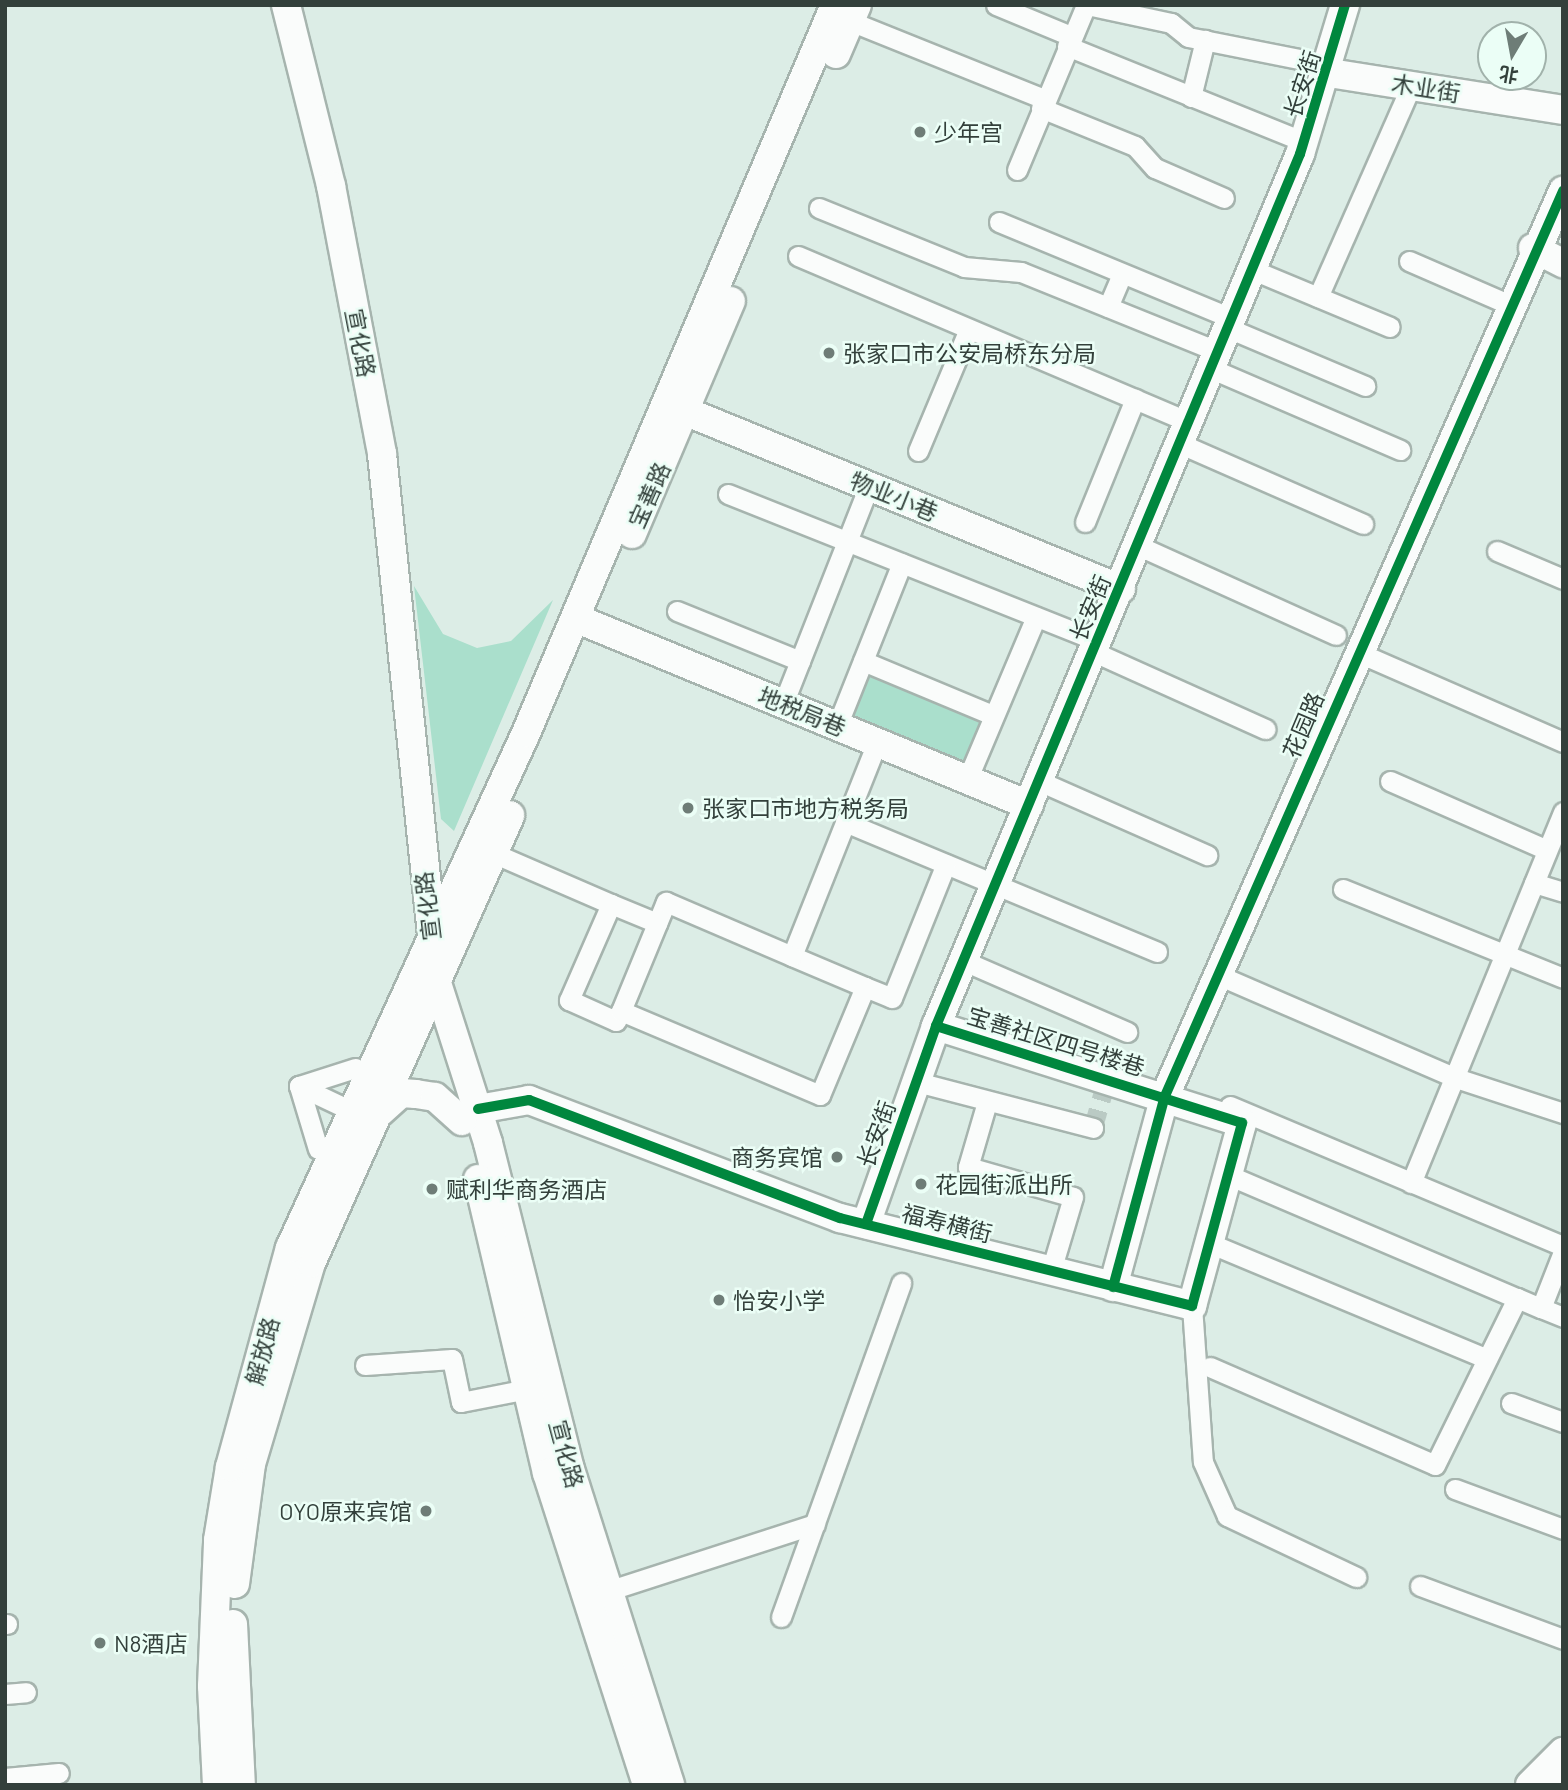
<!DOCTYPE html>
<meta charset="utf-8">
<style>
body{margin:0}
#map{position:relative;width:1568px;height:1790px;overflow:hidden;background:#dcede6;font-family:Barlow,"Noto Sans SC",sans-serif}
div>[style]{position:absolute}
.green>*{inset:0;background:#aadfcc;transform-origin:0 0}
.street-tunnel>*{height:19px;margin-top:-9.5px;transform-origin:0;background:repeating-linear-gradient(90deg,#bacac4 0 19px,transparent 0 29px)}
.roads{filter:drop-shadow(2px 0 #a6b4ae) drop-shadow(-2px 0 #a6b4ae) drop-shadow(0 2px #a6b4ae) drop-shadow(0 -2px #a6b4ae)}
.street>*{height:19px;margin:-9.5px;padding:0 9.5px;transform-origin:9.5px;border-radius:9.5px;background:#fafcfb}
.secondary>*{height:28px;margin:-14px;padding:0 14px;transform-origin:14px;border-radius:14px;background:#fafcfb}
.cycleway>*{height:10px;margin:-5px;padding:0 5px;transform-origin:5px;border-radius:5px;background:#00873e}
.dots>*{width:19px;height:19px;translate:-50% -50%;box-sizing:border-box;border:4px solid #ebfef6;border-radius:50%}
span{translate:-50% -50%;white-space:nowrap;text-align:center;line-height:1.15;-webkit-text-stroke:5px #ebfef6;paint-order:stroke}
.street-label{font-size:23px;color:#33403b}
.poi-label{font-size:23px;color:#33403b}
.left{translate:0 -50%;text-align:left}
.right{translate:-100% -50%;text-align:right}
.frame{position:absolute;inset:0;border:7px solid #33403b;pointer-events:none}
.north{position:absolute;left:1477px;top:21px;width:70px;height:70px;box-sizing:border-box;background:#ebfef6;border:2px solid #a1b2ab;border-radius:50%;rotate:190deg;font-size:19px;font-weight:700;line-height:28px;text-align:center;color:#33403b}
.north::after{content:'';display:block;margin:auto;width:24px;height:32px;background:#6e7d77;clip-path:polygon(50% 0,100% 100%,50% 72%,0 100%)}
</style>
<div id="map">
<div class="green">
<div style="clip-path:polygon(414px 586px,443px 634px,477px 648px,511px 641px,553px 600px,454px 831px,441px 819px)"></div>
<div style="left:868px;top:668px;width:128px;height:60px;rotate:23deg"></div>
</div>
<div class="street-tunnel">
<div style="left:1093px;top:1128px;width:47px;rotate:-73.9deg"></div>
</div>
<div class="roads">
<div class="street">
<div style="left:996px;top:5px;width:81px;rotate:22.5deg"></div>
<div style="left:1087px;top:5px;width:86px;rotate:12.1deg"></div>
<div style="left:1171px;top:23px;width:22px;rotate:39deg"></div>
<div style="left:1188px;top:37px;width:128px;rotate:11.2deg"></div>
<div style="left:840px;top:17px;width:220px;rotate:21.9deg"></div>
<div style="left:1067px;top:46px;width:257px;rotate:22deg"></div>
<div style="left:1191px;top:97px;width:59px;rotate:-76.2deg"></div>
<div style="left:1041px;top:108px;width:101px;rotate:22deg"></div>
<div style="left:1135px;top:146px;width:30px;rotate:48deg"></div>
<div style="left:1155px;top:168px;width:75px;rotate:23.5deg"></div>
<div style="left:1017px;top:170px;width:179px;rotate:-67.3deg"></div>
<div style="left:819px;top:208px;width:157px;rotate:22.1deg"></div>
<div style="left:964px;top:267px;width:57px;rotate:5deg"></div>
<div style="left:1021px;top:272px;width:214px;rotate:22deg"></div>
<div style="left:999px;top:222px;width:238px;rotate:22.5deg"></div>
<div style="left:798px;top:256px;width:426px;rotate:23deg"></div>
<div style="left:1409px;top:261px;width:108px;rotate:23.5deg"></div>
<div style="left:1253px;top:270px;width:148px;rotate:22.6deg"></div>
<div style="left:1318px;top:297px;width:231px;rotate:-66.2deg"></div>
<div style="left:1108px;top:307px;width:36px;rotate:-67deg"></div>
<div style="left:1228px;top:328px;width:149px;rotate:22.9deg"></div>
<div style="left:1212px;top:369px;width:205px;rotate:23.3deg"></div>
<div style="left:1181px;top:444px;width:199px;rotate:23.7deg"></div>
<div style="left:918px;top:451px;width:132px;rotate:-67.3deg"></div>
<div style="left:728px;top:494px;width:399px;rotate:21.7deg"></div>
<div style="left:1085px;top:522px;width:133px;rotate:-67.9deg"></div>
<div style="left:1139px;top:546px;width:216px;rotate:24.3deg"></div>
<div style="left:1497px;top:551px;width:72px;rotate:23deg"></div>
<div style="left:677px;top:611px;width:133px;rotate:22.1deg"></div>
<div style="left:1094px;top:652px;width:188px;rotate:24.2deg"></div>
<div style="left:1357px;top:652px;width:225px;rotate:23.6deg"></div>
<div style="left:863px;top:661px;width:141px;rotate:22.6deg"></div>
<div style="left:783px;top:704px;width:234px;rotate:-68.5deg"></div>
<div style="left:837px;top:726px;width:175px;rotate:-68.3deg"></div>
<div style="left:967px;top:780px;width:177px;rotate:-67.1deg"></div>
<div style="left:1039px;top:781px;width:184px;rotate:23.8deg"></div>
<div style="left:1390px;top:781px;width:171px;rotate:23.7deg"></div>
<div style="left:845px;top:822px;width:338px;rotate:22.6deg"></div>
<div style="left:493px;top:853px;width:129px;rotate:23.4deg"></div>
<div style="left:611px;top:904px;width:105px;rotate:113.6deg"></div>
<div style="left:569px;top:1000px;width:51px;rotate:24.1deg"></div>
<div style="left:616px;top:1021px;width:11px;rotate:-63deg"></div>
<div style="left:621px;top:1011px;width:216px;rotate:22.9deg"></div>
<div style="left:820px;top:1095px;width:117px;rotate:-67.4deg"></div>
<div style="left:865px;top:987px;width:79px;rotate:-157deg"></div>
<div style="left:792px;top:956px;width:230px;rotate:-68.3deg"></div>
<div style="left:1534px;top:883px;width:30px;rotate:17deg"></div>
<div style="left:1343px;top:889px;width:237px;rotate:22deg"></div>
<div style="left:611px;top:904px;width:50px;rotate:22.4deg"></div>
<div style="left:964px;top:961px;width:178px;rotate:23.5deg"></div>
<div style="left:1218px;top:975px;width:259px;rotate:23.4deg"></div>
<div style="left:1456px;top:1078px;width:113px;rotate:18.1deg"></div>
<div style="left:865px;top:987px;width:29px;rotate:22deg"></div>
<div style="left:892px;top:998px;width:144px;rotate:-68.1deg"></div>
<div style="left:621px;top:1011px;width:118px;rotate:-67.6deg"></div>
<div style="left:666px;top:902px;width:137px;rotate:23.2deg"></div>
<div style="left:917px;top:1082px;width:182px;rotate:14.6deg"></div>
<div style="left:299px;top:1086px;width:59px;rotate:25.3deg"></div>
<div style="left:987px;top:1102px;width:68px;rotate:106.3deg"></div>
<div style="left:968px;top:1167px;width:109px;rotate:15.9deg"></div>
<div style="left:1073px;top:1197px;width:77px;rotate:106.6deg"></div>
<div style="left:1230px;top:1106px;width:361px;rotate:22.8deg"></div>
<div style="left:318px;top:1149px;width:66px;rotate:-106.8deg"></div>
<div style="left:299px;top:1086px;width:59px;rotate:-17.8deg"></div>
<div style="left:1228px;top:1175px;width:314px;rotate:23.1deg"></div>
<div style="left:1411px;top:1183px;width:401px;rotate:-67.7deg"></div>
<div style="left:1209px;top:1243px;width:301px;rotate:22.6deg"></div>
<div style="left:1192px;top:1306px;width:156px;rotate:86deg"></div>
<div style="left:1203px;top:1462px;width:59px;rotate:66deg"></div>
<div style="left:1227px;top:1516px;width:143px;rotate:25.3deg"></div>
<div style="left:1541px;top:1308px;width:24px;rotate:22deg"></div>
<div style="left:365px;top:1365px;width:87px;rotate:-3.9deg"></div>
<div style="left:452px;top:1359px;width:44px;rotate:78.2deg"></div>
<div style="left:461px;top:1402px;width:67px;rotate:-11.1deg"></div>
<div style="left:1210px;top:1367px;width:245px;rotate:23.5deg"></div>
<div style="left:1435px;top:1465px;width:186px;rotate:-63.8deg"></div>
<div style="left:1517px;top:1298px;width:26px;rotate:23deg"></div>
<div style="left:1541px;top:1308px;width:60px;rotate:-68.6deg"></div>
<div style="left:1511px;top:1403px;width:55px;rotate:20.1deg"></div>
<div style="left:1455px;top:1489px;width:115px;rotate:20.3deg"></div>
<div style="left:1420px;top:1586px;width:153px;rotate:20.3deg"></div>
<div style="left:598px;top:1594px;width:228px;rotate:-17.9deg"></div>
<div style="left:781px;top:1617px;width:355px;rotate:-70.2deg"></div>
<div style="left:5px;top:1624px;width:2px"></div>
<div style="left:5px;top:1694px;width:21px;rotate:-5deg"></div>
<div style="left:5px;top:1778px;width:54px;rotate:-5.3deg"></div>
</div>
<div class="secondary">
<div style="left:286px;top:5px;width:187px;rotate:76deg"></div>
<div style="left:331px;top:186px;width:273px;rotate:79.2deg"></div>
<div style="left:382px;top:454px;width:532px;rotate:84.06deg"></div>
<div style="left:437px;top:983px;width:168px;rotate:72.3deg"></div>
<div style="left:488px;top:1143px;width:336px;rotate:75.9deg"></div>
<div style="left:570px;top:1469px;width:331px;rotate:72.4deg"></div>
<div style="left:836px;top:54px;width:53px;rotate:-66.8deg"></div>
<div style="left:1330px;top:73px;width:236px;rotate:9deg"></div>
<div style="left:1533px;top:248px;width:34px;rotate:27deg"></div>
<div style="left:670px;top:405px;width:487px;rotate:22.2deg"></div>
<div style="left:632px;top:534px;width:253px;rotate:-67deg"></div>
<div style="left:575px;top:618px;width:491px;rotate:22.4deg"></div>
<div style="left:478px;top:1109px;width:52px;rotate:-10deg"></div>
<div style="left:529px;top:1100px;width:333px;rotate:20.8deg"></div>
<div style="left:840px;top:1218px;width:363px;rotate:14deg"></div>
<div style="left:1192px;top:1306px;width:190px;rotate:-74.7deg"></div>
<div style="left:1242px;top:1123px;width:321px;rotate:-162.4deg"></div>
<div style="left:380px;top:1112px;width:28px;rotate:-42deg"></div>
<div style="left:401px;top:1093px;width:15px;rotate:4deg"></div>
<div style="left:416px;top:1094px;width:19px;rotate:9deg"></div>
<div style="left:435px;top:1097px;width:36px;rotate:42deg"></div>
<div style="left:478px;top:1179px;width:302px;rotate:76.8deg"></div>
<div style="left:547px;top:1473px;width:328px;rotate:72.2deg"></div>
<div style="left:866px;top:1224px;width:210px;rotate:-70.5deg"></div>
<div style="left:936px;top:1026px;width:945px;rotate:-67.34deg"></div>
<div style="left:1300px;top:154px;width:156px;rotate:-73.2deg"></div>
<div style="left:1113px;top:1287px;width:198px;rotate:-74.8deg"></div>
<div style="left:1165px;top:1096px;width:989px;rotate:-66.26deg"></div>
<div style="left:235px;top:1584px;width:121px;rotate:-82.4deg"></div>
<div style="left:251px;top:1464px;width:210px;rotate:-73.4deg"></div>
<div style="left:311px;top:1263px;width:490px;rotate:-66deg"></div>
<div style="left:233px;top:1624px;width:161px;rotate:87.2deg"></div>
<div style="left:217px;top:1785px;width:99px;rotate:-92.9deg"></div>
<div style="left:212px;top:1686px;width:146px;rotate:-87.6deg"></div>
<div style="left:218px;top:1540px;width:74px;rotate:-80.7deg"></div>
<div style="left:230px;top:1467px;width:227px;rotate:-74.7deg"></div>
<div style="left:290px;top:1248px;width:566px;rotate:-65.38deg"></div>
<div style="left:526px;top:733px;width:791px;rotate:-67deg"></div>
<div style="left:1530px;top:1785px;width:47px;rotate:-45deg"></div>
<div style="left:1562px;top:1785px;width:1px;rotate:-45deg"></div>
</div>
</div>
<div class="cycleway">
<div style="left:478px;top:1109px;width:52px;rotate:-10deg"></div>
<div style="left:529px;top:1100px;width:333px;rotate:20.8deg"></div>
<div style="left:840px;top:1218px;width:363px;rotate:14deg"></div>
<div style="left:1192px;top:1306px;width:190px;rotate:-74.7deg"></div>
<div style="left:1242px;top:1123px;width:321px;rotate:-162.4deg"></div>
<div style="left:866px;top:1224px;width:210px;rotate:-70.5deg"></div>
<div style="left:936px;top:1026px;width:945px;rotate:-67.34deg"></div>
<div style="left:1300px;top:154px;width:156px;rotate:-73.2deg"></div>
<div style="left:1113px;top:1287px;width:198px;rotate:-74.8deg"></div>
<div style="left:1165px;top:1096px;width:989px;rotate:-66.26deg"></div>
</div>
<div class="dots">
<div style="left:920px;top:132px;background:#6e7d77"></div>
<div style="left:829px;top:353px;background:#6e7d77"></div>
<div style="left:688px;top:808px;background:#6e7d77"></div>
<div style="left:837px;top:1157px;background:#6e7d77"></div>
<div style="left:921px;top:1184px;background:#6e7d77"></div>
<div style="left:432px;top:1189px;background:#6e7d77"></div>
<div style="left:719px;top:1300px;background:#6e7d77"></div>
<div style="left:426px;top:1511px;background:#6e7d77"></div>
<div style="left:100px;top:1643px;background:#6e7d77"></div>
</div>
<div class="street-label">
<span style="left:1302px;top:84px;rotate:-72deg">长安街</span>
<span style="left:1426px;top:88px;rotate:9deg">木业街</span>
<span style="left:361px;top:343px;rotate:79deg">宣化路</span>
<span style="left:649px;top:495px;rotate:-66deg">宝善路</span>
<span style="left:894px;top:496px;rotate:22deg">物业小巷</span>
<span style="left:1090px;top:608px;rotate:-67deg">长安街</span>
<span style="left:802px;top:711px;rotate:22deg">地税局巷</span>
<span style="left:1303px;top:725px;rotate:-67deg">花园路</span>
<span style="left:427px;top:906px;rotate:-97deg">宣化路</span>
<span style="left:1056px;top:1041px;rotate:17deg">宝善社区四号楼巷</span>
<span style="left:876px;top:1134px;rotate:-70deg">长安街</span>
<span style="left:947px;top:1223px;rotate:14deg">福寿横街</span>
<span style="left:262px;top:1351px;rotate:-75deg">解放路</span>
<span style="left:567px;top:1454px;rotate:75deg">宣化路</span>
</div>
<div class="poi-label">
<span class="left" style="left:934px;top:132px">少年宫</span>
<span class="left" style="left:843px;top:353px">张家口市公安局桥东分局</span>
<span class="left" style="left:702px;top:808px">张家口市地方税务局</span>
<span class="right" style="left:823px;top:1157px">商务宾馆</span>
<span class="left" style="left:935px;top:1184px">花园街派出所</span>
<span class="left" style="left:446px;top:1189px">赋利华商务酒店</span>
<span class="left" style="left:733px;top:1300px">怡安小学</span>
<span class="right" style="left:412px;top:1511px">OYO原来宾馆</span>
<span class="left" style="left:114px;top:1643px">N8酒店</span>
</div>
<div class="frame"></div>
<div class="north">北</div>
</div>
